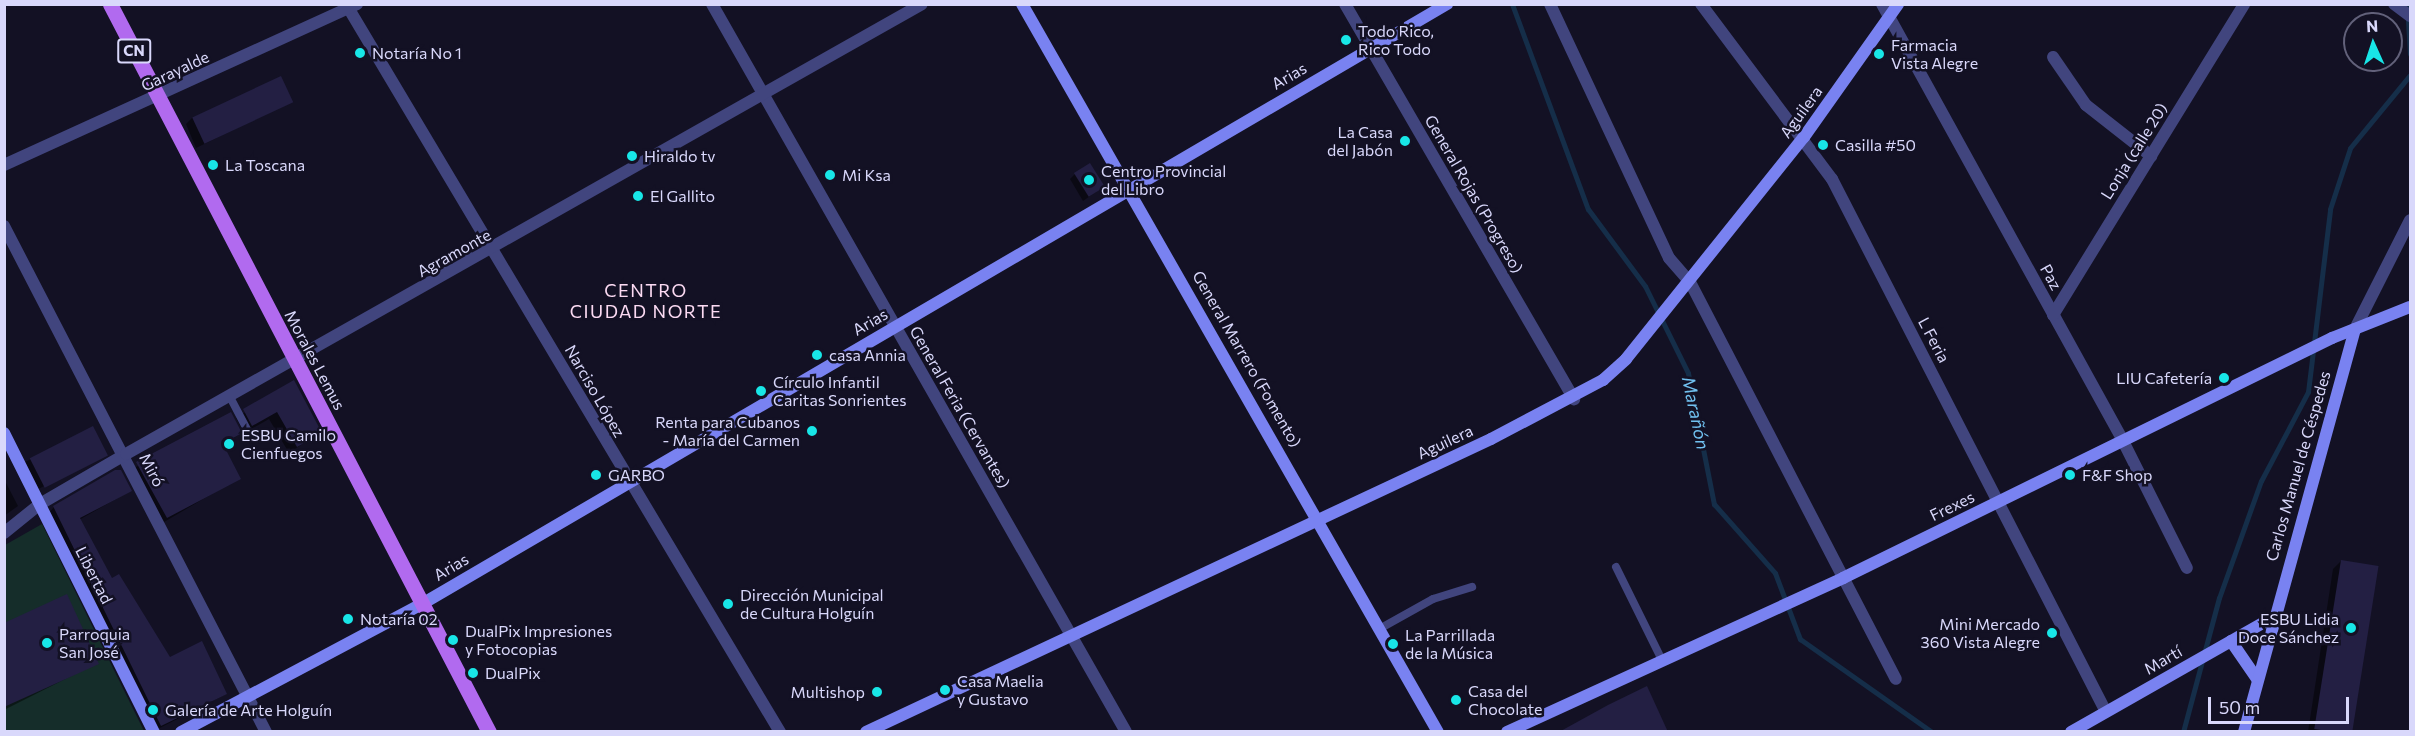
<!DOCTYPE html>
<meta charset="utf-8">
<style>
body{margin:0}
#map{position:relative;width:2415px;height:736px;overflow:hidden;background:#131124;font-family:Commissioner,sans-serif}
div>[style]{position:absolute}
.green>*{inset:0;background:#152d2a}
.shadow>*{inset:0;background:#0007;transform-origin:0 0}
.stream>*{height:5px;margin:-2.5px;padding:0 2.5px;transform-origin:2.5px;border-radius:2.5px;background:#152e49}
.building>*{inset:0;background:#231f43;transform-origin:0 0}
.lane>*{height:8px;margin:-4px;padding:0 4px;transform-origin:4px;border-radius:4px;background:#41457e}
.street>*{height:12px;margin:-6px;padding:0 6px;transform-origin:6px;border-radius:6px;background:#41457e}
.secondary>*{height:12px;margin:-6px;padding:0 6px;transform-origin:6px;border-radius:6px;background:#7982f1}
.primary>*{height:15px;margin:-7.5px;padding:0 7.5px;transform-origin:7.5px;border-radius:7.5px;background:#b16aef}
.dots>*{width:16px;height:16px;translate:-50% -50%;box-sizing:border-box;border:3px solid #131124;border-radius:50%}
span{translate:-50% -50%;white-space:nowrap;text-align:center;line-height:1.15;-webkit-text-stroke:5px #131124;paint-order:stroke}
.shield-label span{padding:2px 4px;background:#131124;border:2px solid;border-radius:4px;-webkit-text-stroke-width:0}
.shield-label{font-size:15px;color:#d9d8fb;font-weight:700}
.poi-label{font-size:16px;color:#d9d8fb}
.left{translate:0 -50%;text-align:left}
.right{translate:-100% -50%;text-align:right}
.street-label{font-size:16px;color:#d9d8fb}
.neighbourhood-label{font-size:18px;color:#fbdaf2;letter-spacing:1.5px}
.water-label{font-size:18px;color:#71c1f0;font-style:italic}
.frame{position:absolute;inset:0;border:6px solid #d9d8fb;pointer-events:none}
.north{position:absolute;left:2343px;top:12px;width:60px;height:60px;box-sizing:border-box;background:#131124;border:2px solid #62617a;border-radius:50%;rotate:357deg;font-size:16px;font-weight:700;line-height:24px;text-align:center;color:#d9d8fb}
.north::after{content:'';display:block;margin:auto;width:21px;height:27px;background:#18e6e7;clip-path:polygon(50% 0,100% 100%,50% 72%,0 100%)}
.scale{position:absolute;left:2208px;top:697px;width:141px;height:27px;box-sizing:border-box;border:3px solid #d9d8fb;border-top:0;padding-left:8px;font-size:18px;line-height:21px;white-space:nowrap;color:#d9d8fb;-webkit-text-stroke:4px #131124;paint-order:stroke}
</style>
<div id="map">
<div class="green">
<div style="clip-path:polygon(42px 524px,144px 731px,5px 732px,5px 545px)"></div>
</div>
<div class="shadow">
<div style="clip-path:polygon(291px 102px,196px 148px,186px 124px,193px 117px)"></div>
<div style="clip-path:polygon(1075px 174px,1103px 187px,1083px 201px,1070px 179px)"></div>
<div style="clip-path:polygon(294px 382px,320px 432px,289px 453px,269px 419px,244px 433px,236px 418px)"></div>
<div style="clip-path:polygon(230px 414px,241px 433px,223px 446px,239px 478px,159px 525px,129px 471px)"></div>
<div style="left:92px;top:428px;width:30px;height:80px;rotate:63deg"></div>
<div style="clip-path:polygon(4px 479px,18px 506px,4px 516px)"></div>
<div style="clip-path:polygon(130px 491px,79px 520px,111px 580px,169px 659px,226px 694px,154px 731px,48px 514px,54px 507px)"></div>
<div style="clip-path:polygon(2341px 561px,2352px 732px,2308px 732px,2333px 569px)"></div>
<div style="clip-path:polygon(4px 624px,97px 663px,4px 710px)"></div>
</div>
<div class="stream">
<div style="left:1512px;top:4px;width:219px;rotate:69.7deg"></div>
<div style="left:1588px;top:209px;width:96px;rotate:53.5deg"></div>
<div style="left:1645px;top:286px;width:97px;rotate:63.7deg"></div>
<div style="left:1688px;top:373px;width:134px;rotate:78.8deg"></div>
<div style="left:1714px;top:504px;width:92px;rotate:48.5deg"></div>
<div style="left:1775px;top:573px;width:71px;rotate:69.3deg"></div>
<div style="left:1800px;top:639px;width:161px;rotate:35.2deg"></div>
<div style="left:2407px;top:4px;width:50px;rotate:86.6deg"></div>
<div style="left:2183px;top:732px;width:139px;rotate:-75deg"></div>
<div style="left:2219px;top:598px;width:124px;rotate:-70.3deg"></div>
<div style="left:2261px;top:481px;width:101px;rotate:-62.2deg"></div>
<div style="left:2308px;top:392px;width:184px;rotate:-83.1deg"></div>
<div style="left:2330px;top:209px;width:64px;rotate:-71.8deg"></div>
<div style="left:2350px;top:148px;width:94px;rotate:-50.6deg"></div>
</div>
<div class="building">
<div style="left:281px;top:76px;width:29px;height:98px;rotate:65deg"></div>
<div style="left:1090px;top:163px;width:28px;height:19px;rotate:58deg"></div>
<div style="clip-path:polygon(294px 380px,322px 433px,297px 447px,277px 412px,252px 426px,243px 409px)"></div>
<div style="clip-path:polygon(231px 412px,242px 433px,223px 444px,241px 479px,167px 518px,136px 462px)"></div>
<div style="left:93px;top:426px;width:33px;height:71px;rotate:63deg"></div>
<div style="clip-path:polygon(115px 470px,121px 470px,132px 491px,80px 518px,112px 578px,119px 574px,170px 657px,202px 641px,227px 694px,161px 726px,53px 506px)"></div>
<div style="left:2341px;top:560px;width:38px;height:171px;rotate:9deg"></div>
<div style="clip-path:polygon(67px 594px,99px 664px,4px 707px,4px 623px)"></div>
<div style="clip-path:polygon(1647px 686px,1668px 732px,1559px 732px,1608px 705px)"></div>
</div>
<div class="lane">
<div style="left:230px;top:397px;width:43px;rotate:62.2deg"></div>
<div style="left:1616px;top:567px;width:104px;rotate:63.7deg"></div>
<div style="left:1381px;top:628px;width:60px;rotate:-29.1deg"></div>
<div style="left:1433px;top:599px;width:41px;rotate:-17.1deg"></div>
</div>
<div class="street">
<div style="left:346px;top:4px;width:848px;rotate:59.2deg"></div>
<div style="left:712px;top:4px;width:837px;rotate:60.37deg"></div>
<div style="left:1345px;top:4px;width:457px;rotate:59.9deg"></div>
<div style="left:1550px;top:4px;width:280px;rotate:64.9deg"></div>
<div style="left:1669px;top:258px;width:32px;rotate:49deg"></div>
<div style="left:1690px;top:282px;width:447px;rotate:62.6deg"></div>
<div style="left:1701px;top:4px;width:219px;rotate:53.2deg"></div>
<div style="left:1832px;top:179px;width:599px;rotate:62.79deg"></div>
<div style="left:1882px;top:4px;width:499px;rotate:61.1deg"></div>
<div style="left:2123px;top:441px;width:142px;rotate:63.3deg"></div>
<div style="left:2394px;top:4px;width:20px;rotate:37deg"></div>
<div style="left:2053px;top:57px;width:58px;rotate:55.5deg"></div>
<div style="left:2086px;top:105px;width:83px;rotate:38.1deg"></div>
<div style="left:4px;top:165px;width:388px;rotate:-24.5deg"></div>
<div style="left:4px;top:226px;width:570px;rotate:62.63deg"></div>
<div style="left:2053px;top:315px;width:365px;rotate:-58.4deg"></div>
<div style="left:2355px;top:329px;width:122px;rotate:-63.2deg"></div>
<div style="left:4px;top:533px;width:46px;rotate:-38.9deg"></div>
<div style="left:40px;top:504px;width:99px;rotate:-30.2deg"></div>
<div style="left:126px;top:454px;width:914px;rotate:-29.48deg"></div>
</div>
<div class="secondary">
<div style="left:1022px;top:4px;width:838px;rotate:60.26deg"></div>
<div style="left:4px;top:433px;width:335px;rotate:63.4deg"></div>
<div style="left:2231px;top:641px;width:46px;rotate:55.6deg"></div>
<div style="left:181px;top:732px;width:273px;rotate:-28deg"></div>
<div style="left:422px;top:604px;width:1188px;rotate:-30.34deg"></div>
<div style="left:866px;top:732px;width:690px;rotate:-25.12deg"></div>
<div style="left:1491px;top:439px;width:127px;rotate:-27.8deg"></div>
<div style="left:1603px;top:380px;width:31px;rotate:-42deg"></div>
<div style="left:1626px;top:359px;width:285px;rotate:-51.3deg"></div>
<div style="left:1804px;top:137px;width:163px;rotate:-54.7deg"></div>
<div style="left:1507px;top:732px;width:370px;rotate:-24.6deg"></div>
<div style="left:1843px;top:578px;width:545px;rotate:-26.14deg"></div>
<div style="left:2332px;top:338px;width:84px;rotate:-21.7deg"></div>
<div style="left:2071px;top:732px;width:231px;rotate:-29.6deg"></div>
<div style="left:2244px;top:732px;width:418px;rotate:-74.6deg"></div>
</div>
<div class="primary">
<div style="left:110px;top:4px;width:821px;rotate:62.5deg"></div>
</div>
<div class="dots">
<div style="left:1346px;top:40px;background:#18e6e7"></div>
<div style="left:360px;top:53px;background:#18e6e7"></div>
<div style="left:1879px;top:54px;background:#18e6e7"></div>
<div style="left:1405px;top:141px;background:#18e6e7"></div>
<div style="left:1823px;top:145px;background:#18e6e7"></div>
<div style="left:632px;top:156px;background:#18e6e7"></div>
<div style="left:213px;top:165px;background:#18e6e7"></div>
<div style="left:830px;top:175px;background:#18e6e7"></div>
<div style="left:1089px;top:180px;background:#18e6e7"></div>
<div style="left:638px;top:196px;background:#18e6e7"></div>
<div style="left:817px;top:355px;background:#18e6e7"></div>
<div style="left:2224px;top:378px;background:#18e6e7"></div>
<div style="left:761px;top:391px;background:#18e6e7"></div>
<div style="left:812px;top:431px;background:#18e6e7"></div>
<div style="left:229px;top:444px;background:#18e6e7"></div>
<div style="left:596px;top:475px;background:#18e6e7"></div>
<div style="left:2070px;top:475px;background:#18e6e7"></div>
<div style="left:728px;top:604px;background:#18e6e7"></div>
<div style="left:348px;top:619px;background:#18e6e7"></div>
<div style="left:2351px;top:628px;background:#18e6e7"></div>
<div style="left:2052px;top:633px;background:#18e6e7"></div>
<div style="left:453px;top:640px;background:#18e6e7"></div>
<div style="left:47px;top:643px;background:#18e6e7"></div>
<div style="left:1393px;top:644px;background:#18e6e7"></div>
<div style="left:473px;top:673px;background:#18e6e7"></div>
<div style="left:945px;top:690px;background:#18e6e7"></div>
<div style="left:877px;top:692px;background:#18e6e7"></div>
<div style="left:1456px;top:700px;background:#18e6e7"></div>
<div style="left:153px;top:710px;background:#18e6e7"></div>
</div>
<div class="shield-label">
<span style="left:134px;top:51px">CN</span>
</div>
<div class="poi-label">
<span class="left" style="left:1358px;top:40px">Todo Rico,<br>Rico Todo</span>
<span class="left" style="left:1891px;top:54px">Farmacia<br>Vista Alegre</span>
<span class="left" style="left:372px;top:53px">Notaría No 1</span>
<span class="right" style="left:1393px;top:141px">La Casa<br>del Jabón</span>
<span class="left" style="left:1835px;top:145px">Casilla #50</span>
<span class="left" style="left:644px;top:156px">Hiraldo tv</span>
<span class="left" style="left:225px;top:165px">La Toscana</span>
<span class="left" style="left:1101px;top:180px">Centro Provincial<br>del Libro</span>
<span class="left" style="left:842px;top:175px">Mi Ksa</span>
<span class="left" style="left:650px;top:196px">El Gallito</span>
<span class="left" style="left:829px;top:355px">casa Annia</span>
<span class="right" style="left:2212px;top:378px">LIU Cafetería</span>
<span class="left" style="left:773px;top:391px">Círculo Infantil<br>Caritas Sonrientes</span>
<span class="right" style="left:800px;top:431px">Renta para Cubanos<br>- María del Carmen</span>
<span class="left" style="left:241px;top:444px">ESBU Camilo<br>Cienfuegos</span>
<span class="left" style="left:608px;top:475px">GARBO</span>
<span class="left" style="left:2082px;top:475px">F&amp;F Shop</span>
<span class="left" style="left:740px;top:604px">Dirección Municipal<br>de Cultura Holguín</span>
<span class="left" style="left:360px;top:619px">Notaría 02</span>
<span class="right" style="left:2339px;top:628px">ESBU Lidia<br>Doce Sánchez</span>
<span class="right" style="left:2040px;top:633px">Mini Mercado<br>360 Vista Alegre</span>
<span class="left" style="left:465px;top:640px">DualPix Impresiones<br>y Fotocopias</span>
<span class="left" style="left:59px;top:643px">Parroquia<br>San José</span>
<span class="left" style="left:1405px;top:644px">La Parrillada<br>de la Música</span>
<span class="left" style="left:485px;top:673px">DualPix</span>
<span class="left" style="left:957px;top:690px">Casa Maelia<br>y Gustavo</span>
<span class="left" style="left:1468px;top:700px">Casa del<br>Chocolate</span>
<span class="right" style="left:865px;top:692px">Multishop</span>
<span class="left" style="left:165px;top:710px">Galería de Arte Holguín</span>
</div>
<div class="street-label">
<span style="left:175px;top:71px;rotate:-25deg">Garayalde</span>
<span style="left:1289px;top:76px;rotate:-30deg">Arias</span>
<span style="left:1801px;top:112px;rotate:-54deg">Aguilera</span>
<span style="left:2134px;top:151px;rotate:-58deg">Lonja (calle 20)</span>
<span style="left:1474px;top:194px;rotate:60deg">General Rojas (Progreso)</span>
<span style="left:454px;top:253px;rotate:-29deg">Agramonte</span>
<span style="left:2051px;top:277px;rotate:61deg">Paz</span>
<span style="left:870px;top:322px;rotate:-30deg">Arias</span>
<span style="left:1934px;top:340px;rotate:62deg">L Feria</span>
<span style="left:1247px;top:359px;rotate:60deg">General Marrero (Fomento)</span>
<span style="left:315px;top:360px;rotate:62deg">Morales Lemus</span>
<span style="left:595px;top:391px;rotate:60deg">Narciso López</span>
<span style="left:960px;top:407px;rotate:60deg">General Feria (Cervantes)</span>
<span style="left:1445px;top:442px;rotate:-25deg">Aguilera</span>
<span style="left:2298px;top:466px;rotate:-74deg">Carlos Manuel de Céspedes</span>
<span style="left:152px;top:470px;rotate:63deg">Miró</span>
<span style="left:1952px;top:506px;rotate:-26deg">Frexes</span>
<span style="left:451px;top:567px;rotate:-31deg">Arias</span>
<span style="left:94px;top:575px;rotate:63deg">Libertad</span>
<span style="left:2163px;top:660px;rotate:-30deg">Martí</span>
</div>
<div class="neighbourhood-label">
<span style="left:646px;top:301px">CENTRO<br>CIUDAD NORTE</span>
</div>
<div class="water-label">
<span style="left:1696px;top:413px;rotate:78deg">Marañón</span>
</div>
<div class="frame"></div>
<div class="north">N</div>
<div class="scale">50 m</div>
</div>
